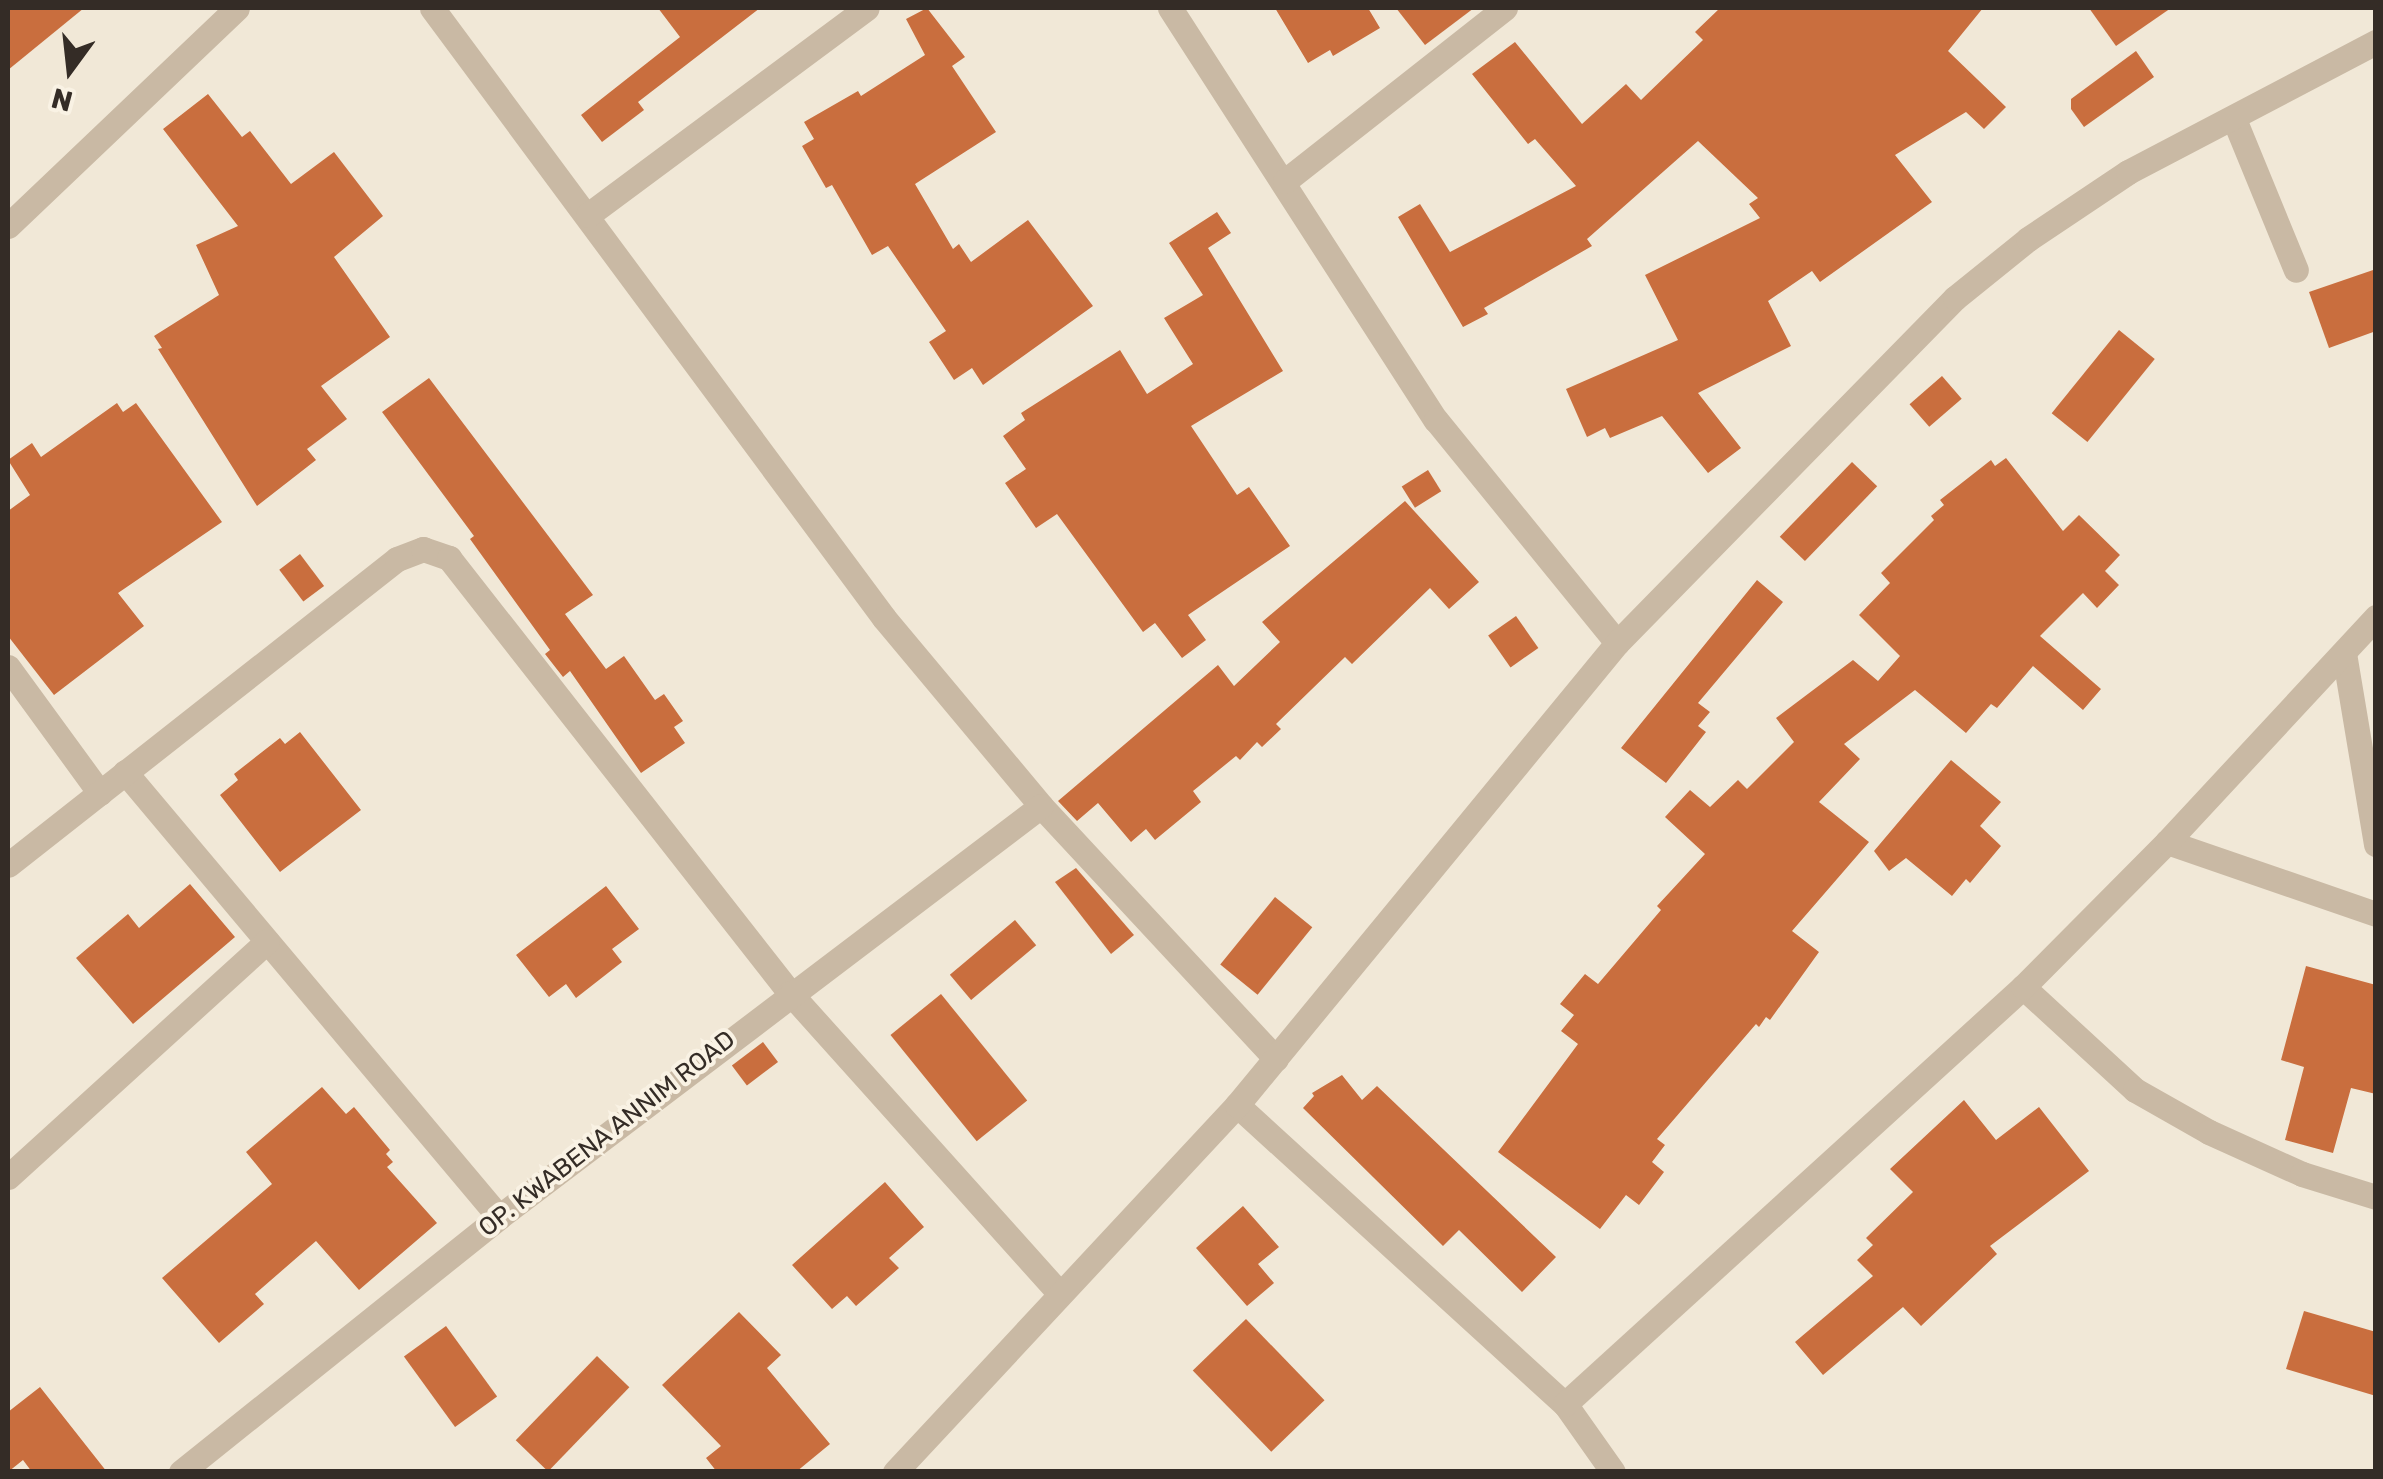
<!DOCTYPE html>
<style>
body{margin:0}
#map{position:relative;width:2383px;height:1479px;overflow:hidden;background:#f1e8d7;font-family:Rubik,sans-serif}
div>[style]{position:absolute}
.building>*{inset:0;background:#c96e3e;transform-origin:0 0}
.minor>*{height:25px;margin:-12.5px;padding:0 12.5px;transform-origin:12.5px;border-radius:12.5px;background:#c9b9a4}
span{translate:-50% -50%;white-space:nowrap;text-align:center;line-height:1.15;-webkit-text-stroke:8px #f9f2e4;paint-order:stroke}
.street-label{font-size:25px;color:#342c26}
.frame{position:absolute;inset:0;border:10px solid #342c26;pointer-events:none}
.north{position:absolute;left:20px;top:20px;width:100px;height:100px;-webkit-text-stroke:8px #f9f2e4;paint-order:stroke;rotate:195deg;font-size:28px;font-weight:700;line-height:40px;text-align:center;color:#342c26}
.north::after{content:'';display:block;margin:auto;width:35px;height:45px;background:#342c26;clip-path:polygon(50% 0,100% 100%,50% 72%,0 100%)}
</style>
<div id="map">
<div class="building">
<div style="clip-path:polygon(8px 8px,84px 8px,8px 70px)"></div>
<div style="clip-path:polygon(658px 8px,760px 8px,638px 102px,644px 110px,602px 142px,581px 115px,680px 37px)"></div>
<div style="clip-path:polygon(927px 8px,965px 57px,952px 66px,996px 132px,915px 184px,953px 249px,959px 244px,971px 262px,1028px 220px,1093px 306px,983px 385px,972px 368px,954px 380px,929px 342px,946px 331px,888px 246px,872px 255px,832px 185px,826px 188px,802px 146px,814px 139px,804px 122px,858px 91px,861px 96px,925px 55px,906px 19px)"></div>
<div style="clip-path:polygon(1275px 8px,1368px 8px,1380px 28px,1333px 56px,1330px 50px,1308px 63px)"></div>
<div style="clip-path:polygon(1396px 8px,1474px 8px,1425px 45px)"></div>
<div style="clip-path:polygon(1720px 8px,1983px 8px,1948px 51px,2006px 107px,1984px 129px,1966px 112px,1895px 155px,1932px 202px,1820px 282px,1812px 271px,1768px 301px,1791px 346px,1698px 393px,1741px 448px,1708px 473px,1662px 416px,1610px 438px,1605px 428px,1587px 437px,1566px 389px,1678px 340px,1645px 275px,1760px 218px,1749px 204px,1758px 198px,1698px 141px,1587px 239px,1592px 246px,1484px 308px,1488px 314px,1463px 327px,1398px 217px,1420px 204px,1450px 252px,1576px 186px,1535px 139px,1528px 144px,1472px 74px,1515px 42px,1582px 124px,1626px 84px,1641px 100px,1703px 40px,1695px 32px)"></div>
<div style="clip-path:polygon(2089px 8px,2171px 8px,2116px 46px)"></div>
<div style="clip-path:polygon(2136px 51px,2154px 77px,2084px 127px,2071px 109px,2071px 99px)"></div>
<div style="clip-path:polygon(208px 94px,242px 137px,250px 131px,291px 184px,334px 152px,383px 216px,334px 257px,390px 337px,321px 386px,347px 419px,307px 449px,316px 460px,257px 506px,158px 349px,162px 348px,154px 336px,219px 295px,196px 245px,238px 226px,163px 129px)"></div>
<div style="clip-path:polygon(1217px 212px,1231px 233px,1208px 248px,1283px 371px,1191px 426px,1237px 495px,1249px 487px,1290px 546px,1188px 615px,1206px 640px,1182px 658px,1155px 623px,1143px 632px,1057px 514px,1036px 528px,1005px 483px,1026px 469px,1003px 436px,1025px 420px,1021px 413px,1120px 350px,1147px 394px,1193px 364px,1164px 318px,1203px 295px,1169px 243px)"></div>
<div style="clip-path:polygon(2376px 269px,2376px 331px,2329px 348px,2309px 292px)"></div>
<div style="left:2119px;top:330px;width:46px;height:107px;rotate:39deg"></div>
<div style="left:1942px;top:376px;width:30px;height:43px;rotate:49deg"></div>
<div style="clip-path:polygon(429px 378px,593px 595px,565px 614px,606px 669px,624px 656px,655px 700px,664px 694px,683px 721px,674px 727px,685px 743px,641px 773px,570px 671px,563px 677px,545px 654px,550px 650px,470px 539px,474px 536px,382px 412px)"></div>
<div style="clip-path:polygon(117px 403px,123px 412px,136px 403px,222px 522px,118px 593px,144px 626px,54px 695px,8px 636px,8px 511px,30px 495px,8px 460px,32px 443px,41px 457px)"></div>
<div style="clip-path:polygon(2006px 458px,2063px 531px,2079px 515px,2120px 555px,2105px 571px,2119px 585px,2097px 608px,2083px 593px,2040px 636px,2101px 689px,2083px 710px,2033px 666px,1997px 708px,1991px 704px,1966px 733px,1915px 690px,1844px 744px,1860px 759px,1819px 802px,1869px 842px,1792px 931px,1819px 952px,1770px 1020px,1766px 1017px,1759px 1027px,1756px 1024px,1657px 1139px,1665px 1145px,1652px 1162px,1664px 1172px,1639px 1205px,1626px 1195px,1600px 1229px,1498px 1152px,1578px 1044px,1561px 1031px,1574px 1015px,1560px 1004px,1585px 974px,1598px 984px,1661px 910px,1657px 906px,1705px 854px,1665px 817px,1690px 790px,1710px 807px,1738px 780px,1747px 789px,1794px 742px,1776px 718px,1853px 660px,1878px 681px,1900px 656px,1859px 615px,1890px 583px,1881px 573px,1934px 520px,1931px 516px,1944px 505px,1940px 500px,1991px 460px,1995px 466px)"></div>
<div style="left:1852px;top:462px;width:35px;height:104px;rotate:44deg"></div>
<div style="left:1428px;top:470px;width:25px;height:31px;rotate:58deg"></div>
<div style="clip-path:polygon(1405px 501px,1479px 582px,1449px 609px,1430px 588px,1352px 664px,1345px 657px,1276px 724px,1281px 729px,1262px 747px,1257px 742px,1240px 760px,1236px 756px,1193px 791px,1201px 802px,1155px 840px,1146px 829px,1131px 842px,1098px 803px,1077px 821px,1058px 801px,1218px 665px,1234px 686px,1280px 642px,1262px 622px)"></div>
<div style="left:300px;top:554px;width:40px;height:26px;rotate:53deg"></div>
<div style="clip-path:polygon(1757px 580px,1783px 602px,1698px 703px,1710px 712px,1698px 726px,1706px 732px,1666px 783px,1621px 748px)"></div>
<div style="left:1516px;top:616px;width:39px;height:34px;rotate:55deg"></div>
<div style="clip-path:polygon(300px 732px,361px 810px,280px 872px,220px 795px,238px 780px,234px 774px,280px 738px,285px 744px)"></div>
<div style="clip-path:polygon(1951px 760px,2001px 802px,1980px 826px,2001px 846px,1970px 883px,1966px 879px,1952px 896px,1906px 858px,1889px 871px,1874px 851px)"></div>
<div style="clip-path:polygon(1076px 868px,1134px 935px,1111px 954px,1055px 882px)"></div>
<div style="clip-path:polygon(190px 884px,235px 937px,133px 1024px,76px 958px,128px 914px,139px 928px)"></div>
<div style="clip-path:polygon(606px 886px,639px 929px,612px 949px,622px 962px,576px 998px,566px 984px,549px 997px,516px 955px)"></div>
<div style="left:1275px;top:897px;width:48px;height:87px;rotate:39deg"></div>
<div style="left:1015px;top:920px;width:33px;height:85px;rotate:50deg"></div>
<div style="clip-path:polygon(2306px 966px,2376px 985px,2376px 1094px,2351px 1088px,2333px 1153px,2285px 1140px,2304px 1067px,2281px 1060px)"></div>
<div style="left:941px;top:994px;width:137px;height:65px;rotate:51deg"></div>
<div style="left:763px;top:1042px;width:25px;height:39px;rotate:53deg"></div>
<div style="clip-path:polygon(1342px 1075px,1362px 1100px,1377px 1086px,1556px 1257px,1522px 1292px,1459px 1230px,1443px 1246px,1303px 1108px,1314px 1096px,1312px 1093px)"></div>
<div style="clip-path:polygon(322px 1087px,346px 1114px,354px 1107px,390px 1150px,386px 1154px,393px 1162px,387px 1167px,437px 1223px,359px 1290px,316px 1241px,255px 1294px,264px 1304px,219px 1343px,162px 1278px,272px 1184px,246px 1152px)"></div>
<div style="clip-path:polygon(1964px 1100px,1996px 1140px,2039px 1107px,2089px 1171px,1990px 1246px,1997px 1254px,1921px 1326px,1903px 1307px,1823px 1375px,1795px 1342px,1873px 1276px,1857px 1260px,1873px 1245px,1866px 1238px,1913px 1192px,1890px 1169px)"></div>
<div style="clip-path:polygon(885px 1182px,924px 1227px,889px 1258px,899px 1268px,856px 1306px,847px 1296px,832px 1309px,792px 1265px)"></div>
<div style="clip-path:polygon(1243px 1206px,1279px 1247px,1258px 1264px,1274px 1283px,1247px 1306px,1196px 1248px)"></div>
<div style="clip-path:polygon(2304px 1311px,2376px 1332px,2376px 1396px,2286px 1369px)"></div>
<div style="clip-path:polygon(739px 1312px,781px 1355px,767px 1368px,830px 1444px,796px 1472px,717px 1472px,706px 1458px,721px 1446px,662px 1385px)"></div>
<div style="left:1246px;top:1319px;width:113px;height:74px;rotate:46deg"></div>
<div style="left:446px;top:1326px;width:87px;height:52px;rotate:54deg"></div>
<div style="left:597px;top:1356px;width:45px;height:117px;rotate:44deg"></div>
<div style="clip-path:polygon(40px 1387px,107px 1472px,32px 1472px,23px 1460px,8px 1472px,8px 1412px)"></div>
</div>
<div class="minor">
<div style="left:432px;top:8px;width:759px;rotate:53.46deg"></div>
<div style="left:884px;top:618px;width:245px;rotate:50.1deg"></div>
<div style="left:1041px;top:806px;width:345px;rotate:47.1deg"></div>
<div style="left:1170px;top:8px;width:490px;rotate:57.2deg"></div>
<div style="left:1436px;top:420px;width:287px;rotate:50.9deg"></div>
<div style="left:2234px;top:119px;width:163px;rotate:67.7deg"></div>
<div style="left:1285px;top:181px;width:280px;rotate:-38.2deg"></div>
<div style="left:588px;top:215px;width:347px;rotate:-36.6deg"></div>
<div style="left:8px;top:226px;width:316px;rotate:-43.6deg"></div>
<div style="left:2344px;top:653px;width:194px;rotate:80.5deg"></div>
<div style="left:8px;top:667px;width:156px;rotate:53.9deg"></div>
<div style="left:125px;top:772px;width:581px;rotate:49.95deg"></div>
<div style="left:2167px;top:842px;width:221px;rotate:19deg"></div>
<div style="left:8px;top:865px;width:495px;rotate:-38.2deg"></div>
<div style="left:397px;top:559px;width:28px;rotate:-21deg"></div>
<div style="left:423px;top:549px;width:28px;rotate:19deg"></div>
<div style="left:449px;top:558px;width:553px;rotate:51.91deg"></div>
<div style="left:790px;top:993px;width:403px;rotate:48.1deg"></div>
<div style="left:2023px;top:987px;width:152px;rotate:42.6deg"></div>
<div style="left:2135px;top:1090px;width:85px;rotate:29.6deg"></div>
<div style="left:2209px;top:1132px;width:102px;rotate:24.3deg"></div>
<div style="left:2302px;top:1174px;width:77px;rotate:17.3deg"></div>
<div style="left:1237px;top:1105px;width:444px;rotate:42.4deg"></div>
<div style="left:1565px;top:1404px;width:83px;rotate:54.8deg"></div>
<div style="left:8px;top:1177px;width:350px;rotate:-42.3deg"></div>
<div style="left:1565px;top:1404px;width:619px;rotate:-42.32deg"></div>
<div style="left:2023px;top:987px;width:204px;rotate:-45.2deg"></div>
<div style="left:2167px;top:842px;width:307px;rotate:-47.1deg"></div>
<div style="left:181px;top:1472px;width:408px;rotate:-38.7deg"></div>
<div style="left:499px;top:1217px;width:680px;rotate:-37.17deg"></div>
<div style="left:895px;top:1472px;width:502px;rotate:-47.02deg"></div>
<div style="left:1237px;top:1105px;width:598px;rotate:-50.56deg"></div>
<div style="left:1617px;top:643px;width:483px;rotate:-45.6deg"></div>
<div style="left:1955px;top:298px;width:94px;rotate:-38.9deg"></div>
<div style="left:2028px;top:239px;width:120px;rotate:-33.8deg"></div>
<div style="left:2128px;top:172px;width:280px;rotate:-27.7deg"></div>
</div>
<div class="street-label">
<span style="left:607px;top:1134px;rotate:-38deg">OP. KWABENA ANNIM ROAD</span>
</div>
<div class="frame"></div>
<div class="north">N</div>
</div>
